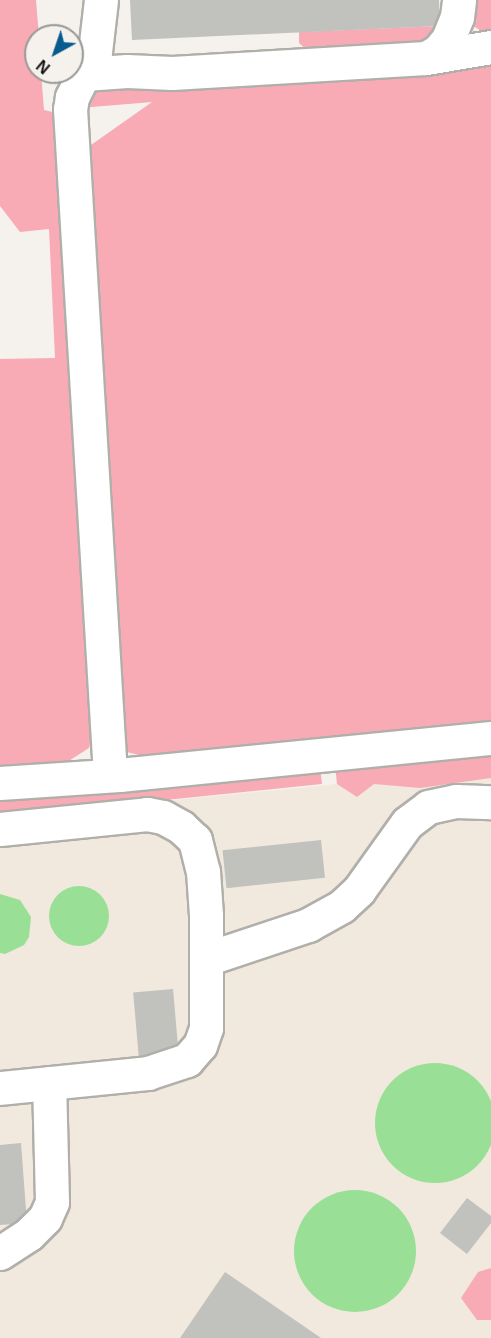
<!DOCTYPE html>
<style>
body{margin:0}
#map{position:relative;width:491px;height:1338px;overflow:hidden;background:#f5f2ee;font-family:Helvetica,sans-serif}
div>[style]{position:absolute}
.built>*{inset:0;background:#f1e9de}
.green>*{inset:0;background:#f9abb5}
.water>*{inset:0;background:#99e096}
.round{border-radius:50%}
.building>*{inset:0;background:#c1c1bd;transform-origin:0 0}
.roads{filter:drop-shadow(2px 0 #b1afaa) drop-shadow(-2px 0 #b1afaa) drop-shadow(0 2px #b1afaa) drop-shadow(0 -2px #b1afaa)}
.minor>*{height:33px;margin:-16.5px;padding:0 16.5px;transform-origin:16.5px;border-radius:16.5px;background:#fff}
span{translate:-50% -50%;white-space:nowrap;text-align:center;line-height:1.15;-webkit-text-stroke:4.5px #f5f2ee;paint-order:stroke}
.north{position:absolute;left:24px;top:24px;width:60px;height:60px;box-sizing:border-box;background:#f5f2ee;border:2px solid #9a9894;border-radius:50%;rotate:220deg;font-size:16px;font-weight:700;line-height:24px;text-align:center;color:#11100e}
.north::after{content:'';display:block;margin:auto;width:21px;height:27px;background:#085b8e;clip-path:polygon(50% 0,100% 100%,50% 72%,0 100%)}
</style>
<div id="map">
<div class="built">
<div style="clip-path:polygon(491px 764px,491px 1338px,0 1338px,0 817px,319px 786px)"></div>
</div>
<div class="green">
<div style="clip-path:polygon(0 0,36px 0,39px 36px,36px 36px,36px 72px,41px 72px,44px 110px,57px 113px,96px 720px,89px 748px,61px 766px,0 770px,0 359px,55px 358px,49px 229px,20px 232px,0 206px)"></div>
<div style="clip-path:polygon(469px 0,491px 0,491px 37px,470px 24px)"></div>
<div style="clip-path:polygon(441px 26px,430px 47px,310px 53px,299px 43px,299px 32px)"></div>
<div style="clip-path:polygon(491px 54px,491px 726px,151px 758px,127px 752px,117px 731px,83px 172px,91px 145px,152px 102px,80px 108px,87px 86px)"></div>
<div style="clip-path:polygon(491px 747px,491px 778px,420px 788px,374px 784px,357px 797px,337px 784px,335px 765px)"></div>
<div style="clip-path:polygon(320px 766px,322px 784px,0 817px,0 794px)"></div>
<div style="clip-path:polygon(491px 1268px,491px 1320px,477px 1320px,461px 1298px,478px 1272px)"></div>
</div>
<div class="water">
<div class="round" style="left:49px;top:886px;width:60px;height:60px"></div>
<div style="clip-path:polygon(0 894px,20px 900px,31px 917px,29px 937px,24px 945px,5px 954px,0 953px)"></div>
<div class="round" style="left:375px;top:1063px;width:120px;height:120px"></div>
<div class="round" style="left:294px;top:1190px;width:122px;height:122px"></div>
</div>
<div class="building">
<div style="clip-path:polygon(130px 0,439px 0,440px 26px,132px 40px)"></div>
<div style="left:321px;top:840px;width:38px;height:99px;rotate:84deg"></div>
<div style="left:173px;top:989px;width:64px;height:40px;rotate:85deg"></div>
<div style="clip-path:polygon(21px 1143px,27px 1223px,0 1225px,0 1145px)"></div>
<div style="clip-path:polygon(467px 1198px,491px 1216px,491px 1223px,467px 1254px,440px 1233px)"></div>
<div style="clip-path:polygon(225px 1272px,321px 1338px,180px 1338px)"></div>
</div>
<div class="roads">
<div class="minor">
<div style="left:101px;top:0;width:52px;rotate:96.6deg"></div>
<div style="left:95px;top:52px;width:51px;rotate:117.1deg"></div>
<div style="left:72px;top:97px;width:12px;rotate:99deg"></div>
<div style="left:70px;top:109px;width:667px;rotate:86.56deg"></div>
<div style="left:426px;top:58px;width:66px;rotate:-9.6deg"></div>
<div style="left:84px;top:74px;width:43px;rotate:-4deg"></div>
<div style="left:127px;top:71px;width:45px;rotate:2.5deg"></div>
<div style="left:172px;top:73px;width:254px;rotate:-3.4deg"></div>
<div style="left:426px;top:58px;width:14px;rotate:-30deg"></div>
<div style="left:438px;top:51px;width:16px;rotate:-50deg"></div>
<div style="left:448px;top:39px;width:24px;rotate:-68deg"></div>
<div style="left:457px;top:17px;width:17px;rotate:-83deg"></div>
<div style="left:0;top:783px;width:119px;rotate:-3.8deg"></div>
<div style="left:119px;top:775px;width:374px;rotate:-5.7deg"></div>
<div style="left:0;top:829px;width:148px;rotate:-5.8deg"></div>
<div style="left:147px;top:814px;width:16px;rotate:11deg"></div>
<div style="left:163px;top:817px;width:21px;rotate:29deg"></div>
<div style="left:181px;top:827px;width:19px;rotate:43deg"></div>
<div style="left:195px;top:840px;width:32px;rotate:76deg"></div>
<div style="left:203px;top:871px;width:44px;rotate:86.1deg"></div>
<div style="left:206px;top:915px;width:113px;rotate:90deg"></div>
<div style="left:206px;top:1028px;width:18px;rotate:109deg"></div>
<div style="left:200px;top:1045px;width:20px;rotate:131deg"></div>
<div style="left:187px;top:1060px;width:41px;rotate:161.6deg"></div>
<div style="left:148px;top:1073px;width:149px;rotate:174.2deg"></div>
<div style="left:206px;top:959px;width:108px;rotate:-18.4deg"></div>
<div style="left:308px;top:925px;width:39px;rotate:-29deg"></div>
<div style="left:342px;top:906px;width:23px;rotate:-43deg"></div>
<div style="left:359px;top:890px;width:82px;rotate:-54.4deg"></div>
<div style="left:407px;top:823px;width:26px;rotate:-37deg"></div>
<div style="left:428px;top:807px;width:29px;rotate:-12deg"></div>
<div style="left:456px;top:801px;width:35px;rotate:2deg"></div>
<div style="left:0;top:1253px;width:35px;rotate:-33deg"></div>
<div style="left:29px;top:1234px;width:23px;rotate:-45deg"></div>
<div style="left:45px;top:1218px;width:17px;rotate:-66deg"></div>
<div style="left:52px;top:1202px;width:119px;rotate:-91.4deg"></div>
</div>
</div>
<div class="north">N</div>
</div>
